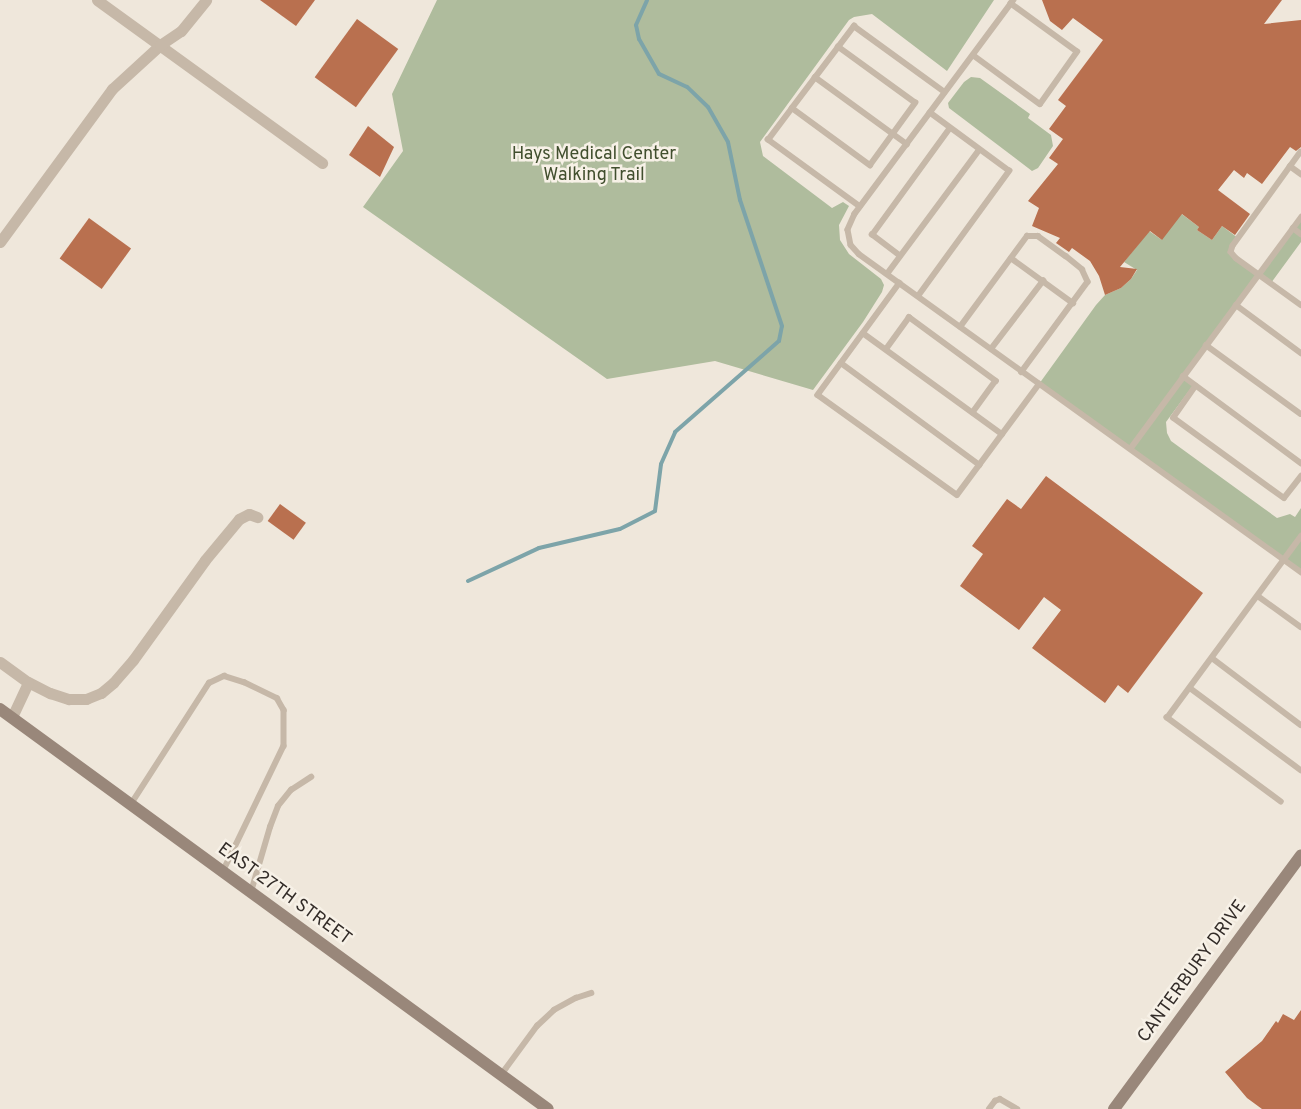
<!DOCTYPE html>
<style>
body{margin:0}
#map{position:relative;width:1301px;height:1109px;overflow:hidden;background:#efe7db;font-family:Overpass,sans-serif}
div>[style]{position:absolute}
.green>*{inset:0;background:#afbc9d}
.stream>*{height:4px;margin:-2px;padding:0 2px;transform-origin:2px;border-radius:2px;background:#7da4a9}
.building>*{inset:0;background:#b9704f;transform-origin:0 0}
.lane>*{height:5.5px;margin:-2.75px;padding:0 2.75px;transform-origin:2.75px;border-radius:2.75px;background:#c6b8a8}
.street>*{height:11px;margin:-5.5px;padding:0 5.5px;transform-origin:5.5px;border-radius:5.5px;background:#c6b8a8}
.secondary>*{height:12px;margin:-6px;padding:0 6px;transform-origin:6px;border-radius:6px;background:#99877a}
span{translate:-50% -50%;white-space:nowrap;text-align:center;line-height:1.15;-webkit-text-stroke:5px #f7f1e7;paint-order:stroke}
.park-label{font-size:18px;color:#414f2e}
.street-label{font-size:18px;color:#332c28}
</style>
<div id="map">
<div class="green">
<div style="clip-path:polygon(437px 0,994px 0,947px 71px,872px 14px,854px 17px,849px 20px,760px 142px,763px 156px,832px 208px,843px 202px,849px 206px,839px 225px,840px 240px,849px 254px,881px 279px,884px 285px,882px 292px,863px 322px,813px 390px,715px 361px,607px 379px,363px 207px,403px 151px,392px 94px)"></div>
<div style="clip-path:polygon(971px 77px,980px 78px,1030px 114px,1028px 118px,1051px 135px,1053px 146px,1038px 168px,1032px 171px,949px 108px,948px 103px,964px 82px)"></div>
<div style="clip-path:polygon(1163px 200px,1199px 227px,1197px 230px,1212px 240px,1222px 226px,1238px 238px,1231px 252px,1258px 274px,1301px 217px,1301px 242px,1271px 283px,1259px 275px,1183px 376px,1194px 384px,1166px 422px,1167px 433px,1171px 441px,1277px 518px,1290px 514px,1295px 517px,1301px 508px,1301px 572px,1039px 384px,1096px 305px,1105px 295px,1121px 288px,1131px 279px,1137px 270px,1124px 262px,1149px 231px,1162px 240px)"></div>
</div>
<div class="stream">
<div style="left:468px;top:581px;width:78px;rotate:-24.9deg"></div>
<div style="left:539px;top:548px;width:83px;rotate:-13.2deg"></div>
<div style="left:620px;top:529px;width:39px;rotate:-27deg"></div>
<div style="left:655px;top:511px;width:47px;rotate:-82.7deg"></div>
<div style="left:661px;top:464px;width:35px;rotate:-66deg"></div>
<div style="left:675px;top:432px;width:138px;rotate:-41.2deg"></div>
<div style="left:779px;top:341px;width:15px;rotate:-79deg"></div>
<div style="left:782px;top:326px;width:133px;rotate:-108.4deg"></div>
<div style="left:740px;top:200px;width:59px;rotate:-101.7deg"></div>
<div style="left:728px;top:142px;width:40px;rotate:-119.7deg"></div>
<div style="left:708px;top:107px;width:29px;rotate:-136deg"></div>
<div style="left:687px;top:87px;width:31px;rotate:-155deg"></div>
<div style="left:659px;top:74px;width:40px;rotate:-119.7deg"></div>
<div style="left:639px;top:39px;width:14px;rotate:-102deg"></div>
<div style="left:636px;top:25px;width:27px;rotate:-66deg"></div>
</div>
<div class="building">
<div style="clip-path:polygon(260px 0,315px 0,296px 26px)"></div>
<div style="clip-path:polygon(1042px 0,1282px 0,1264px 24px,1301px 20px,1301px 147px,1296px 151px,1290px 147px,1262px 184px,1247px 173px,1244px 178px,1234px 170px,1218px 190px,1250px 214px,1235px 235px,1222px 226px,1212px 240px,1197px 230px,1199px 227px,1182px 214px,1162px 240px,1150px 231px,1120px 267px,1137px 269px,1131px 279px,1121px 288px,1105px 295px,1099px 276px,1090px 261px,1072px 248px,1069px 252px,1056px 243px,1060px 238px,1032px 226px,1039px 208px,1028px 201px,1058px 164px,1049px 158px,1063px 139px,1049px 129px,1066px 106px,1058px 100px,1103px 40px,1073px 18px,1062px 30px,1050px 21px)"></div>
<div style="left:357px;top:19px;width:51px;height:72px;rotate:36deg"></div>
<div style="clip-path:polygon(368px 126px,394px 147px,380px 177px,349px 155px)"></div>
<div style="left:89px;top:218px;width:52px;height:50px;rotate:36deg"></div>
<div style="clip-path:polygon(1046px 476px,1203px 593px,1128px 693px,1118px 685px,1105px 703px,1032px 648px,1061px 610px,1044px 597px,1019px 630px,960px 586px,983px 554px,972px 546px,1007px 499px,1021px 509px)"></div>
<div style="left:280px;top:504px;width:32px;height:21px;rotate:36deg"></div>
<div style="clip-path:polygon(1301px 1010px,1301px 1109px,1262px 1109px,1247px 1098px,1225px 1072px,1262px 1041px,1276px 1021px,1278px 1023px,1283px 1014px,1294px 1020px)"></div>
</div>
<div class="lane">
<div style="left:1014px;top:0;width:267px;rotate:126.6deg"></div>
<div style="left:855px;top:214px;width:17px;rotate:114deg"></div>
<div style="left:848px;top:230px;width:15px;rotate:79deg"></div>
<div style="left:851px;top:245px;width:12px;rotate:48deg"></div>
<div style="left:859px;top:254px;width:545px;rotate:35.73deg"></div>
<div style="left:973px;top:55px;width:83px;rotate:36.2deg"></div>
<div style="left:1040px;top:104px;width:64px;rotate:-54.6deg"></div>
<div style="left:1077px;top:52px;width:82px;rotate:-144deg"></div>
<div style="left:815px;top:77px;width:114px;rotate:36.1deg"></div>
<div style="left:792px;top:108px;width:97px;rotate:36.2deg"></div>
<div style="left:870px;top:165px;width:77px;rotate:-54deg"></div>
<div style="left:915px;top:103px;width:95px;rotate:-144deg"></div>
<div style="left:1301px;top:152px;width:116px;rotate:125.9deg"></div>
<div style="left:1233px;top:246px;width:6px;rotate:108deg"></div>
<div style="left:1231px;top:252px;width:8px;rotate:50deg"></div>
<div style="left:1236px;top:258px;width:80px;rotate:35.9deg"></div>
<div style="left:1290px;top:166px;width:14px;rotate:36deg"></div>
<div style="left:860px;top:207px;width:114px;rotate:-143.9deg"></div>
<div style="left:768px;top:140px;width:40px;rotate:-53deg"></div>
<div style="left:792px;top:108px;width:103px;rotate:-52.9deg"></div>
<div style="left:854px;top:26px;width:112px;rotate:36deg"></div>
<div style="left:1293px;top:228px;width:10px;rotate:37deg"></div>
<div style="left:900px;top:256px;width:35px;rotate:-143deg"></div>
<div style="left:872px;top:235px;width:132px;rotate:-53.9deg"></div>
<div style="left:1011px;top:258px;width:77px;rotate:36deg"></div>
<div style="left:887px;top:274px;width:154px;rotate:-53.4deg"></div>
<div style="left:900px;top:283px;width:139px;rotate:126.2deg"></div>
<div style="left:818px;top:395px;width:171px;rotate:35.7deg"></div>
<div style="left:957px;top:495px;width:138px;rotate:-53.5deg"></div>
<div style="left:918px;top:296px;width:155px;rotate:-53.9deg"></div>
<div style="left:1009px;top:171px;width:98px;rotate:-143.7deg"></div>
<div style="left:1236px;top:305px;width:81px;rotate:36.4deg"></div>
<div style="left:960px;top:327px;width:113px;rotate:-53.6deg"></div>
<div style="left:1027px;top:236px;width:11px"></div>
<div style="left:1038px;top:236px;width:34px;rotate:36deg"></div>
<div style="left:1066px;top:256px;width:21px;rotate:39deg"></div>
<div style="left:1082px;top:269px;width:14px;rotate:65deg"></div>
<div style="left:1088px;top:282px;width:112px;rotate:126.3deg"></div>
<div style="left:863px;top:333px;width:172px;rotate:36deg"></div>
<div style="left:1206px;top:345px;width:117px;rotate:36deg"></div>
<div style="left:886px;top:349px;width:39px;rotate:-54deg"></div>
<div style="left:909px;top:317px;width:108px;rotate:36.3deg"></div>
<div style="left:996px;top:381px;width:39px;rotate:126deg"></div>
<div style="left:991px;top:349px;width:86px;rotate:-52.6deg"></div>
<div style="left:841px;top:363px;width:172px;rotate:36.3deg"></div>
<div style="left:1183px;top:376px;width:147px;rotate:36.4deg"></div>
<div style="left:1196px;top:386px;width:39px;rotate:125deg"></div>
<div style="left:1174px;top:418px;width:136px;rotate:36deg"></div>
<div style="left:1284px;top:498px;width:28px;rotate:-52deg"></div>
<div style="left:1131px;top:448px;width:287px;rotate:-53.6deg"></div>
<div style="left:1258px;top:596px;width:53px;rotate:35.8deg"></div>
<div style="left:1212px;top:658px;width:111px;rotate:37deg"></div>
<div style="left:1190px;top:688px;width:138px;rotate:36.5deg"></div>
<div style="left:1281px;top:802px;width:142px;rotate:-143.6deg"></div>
<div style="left:1167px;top:718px;width:226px;rotate:-53.6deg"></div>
<div style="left:131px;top:804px;width:144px;rotate:-57.2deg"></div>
<div style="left:209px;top:683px;width:17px;rotate:-25deg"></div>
<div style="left:224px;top:676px;width:21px;rotate:17deg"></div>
<div style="left:244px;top:682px;width:37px;rotate:26deg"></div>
<div style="left:277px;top:698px;width:14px;rotate:60deg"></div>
<div style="left:284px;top:710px;width:36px;rotate:90deg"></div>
<div style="left:284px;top:746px;width:140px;rotate:115.8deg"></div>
<div style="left:251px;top:892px;width:68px;rotate:-73.7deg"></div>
<div style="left:270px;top:827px;width:22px;rotate:-69deg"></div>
<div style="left:278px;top:806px;width:21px;rotate:-51deg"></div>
<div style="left:291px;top:790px;width:24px;rotate:-33deg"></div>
<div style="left:501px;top:1075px;width:61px;rotate:-53.7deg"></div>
<div style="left:537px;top:1026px;width:23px;rotate:-43deg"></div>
<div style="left:554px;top:1010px;width:25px;rotate:-29deg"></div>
<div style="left:576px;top:998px;width:16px;rotate:-18deg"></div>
<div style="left:989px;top:1109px;width:10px;rotate:-53deg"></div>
<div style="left:995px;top:1101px;width:5px;rotate:-22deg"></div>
<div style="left:1000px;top:1099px;width:20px;rotate:30deg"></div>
</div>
<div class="street">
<div style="left:97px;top:0;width:278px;rotate:35.9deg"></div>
<div style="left:0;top:242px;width:190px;rotate:-53.8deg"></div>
<div style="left:112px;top:89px;width:65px;rotate:-42.5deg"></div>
<div style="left:160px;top:45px;width:25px;rotate:-34deg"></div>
<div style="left:181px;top:31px;width:40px;rotate:-51deg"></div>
<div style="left:0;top:662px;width:34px;rotate:36deg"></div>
<div style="left:28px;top:682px;width:25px;rotate:27deg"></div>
<div style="left:50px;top:693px;width:20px;rotate:18deg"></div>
<div style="left:69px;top:699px;width:17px"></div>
<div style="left:86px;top:699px;width:16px;rotate:-22deg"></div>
<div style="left:101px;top:693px;width:16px;rotate:-40deg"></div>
<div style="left:113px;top:683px;width:30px;rotate:-49deg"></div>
<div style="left:133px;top:660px;width:123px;rotate:-54.2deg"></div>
<div style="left:205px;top:560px;width:53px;rotate:-50.3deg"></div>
<div style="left:239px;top:519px;width:11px;rotate:-27deg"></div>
<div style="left:249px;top:514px;width:9px;rotate:21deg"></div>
<div style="left:12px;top:717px;width:38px;rotate:-65deg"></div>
</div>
<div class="secondary">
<div style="left:0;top:709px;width:678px;rotate:36.13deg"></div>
<div style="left:1114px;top:1109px;width:315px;rotate:-53.6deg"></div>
</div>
<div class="park-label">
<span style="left:594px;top:166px">Hays Medical Center<br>Walking Trail</span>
</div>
<div class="street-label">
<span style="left:284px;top:895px;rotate:36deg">EAST 27TH STREET</span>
<span style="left:1193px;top:972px;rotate:-54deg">CANTERBURY DRIVE</span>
</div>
</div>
